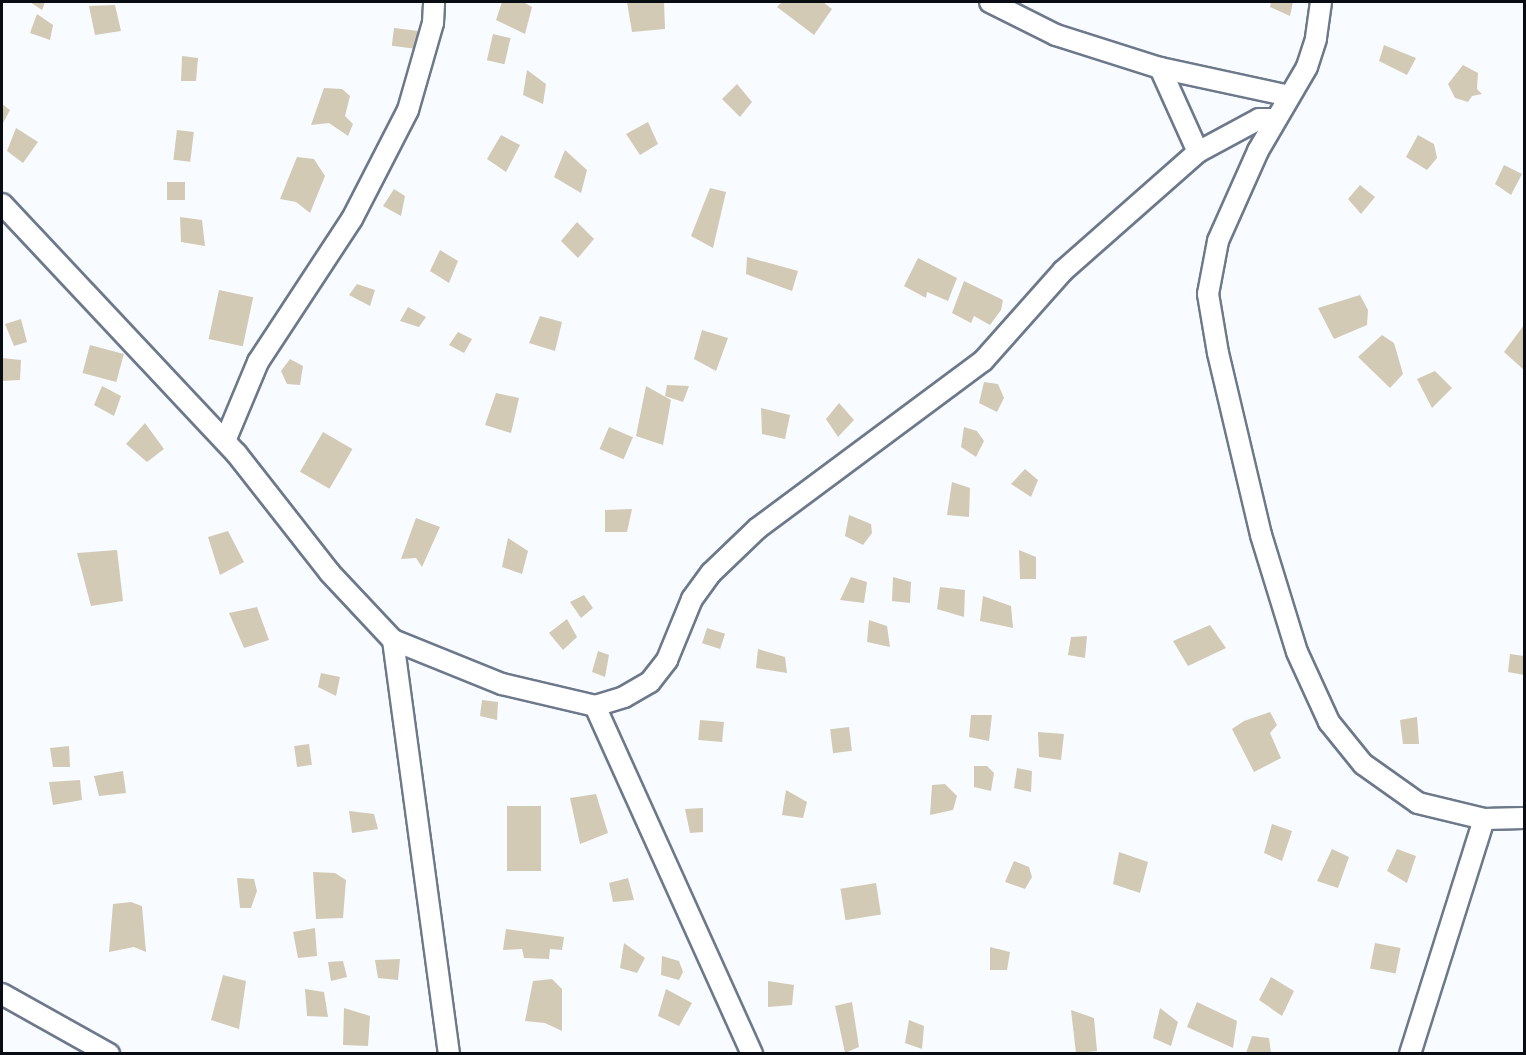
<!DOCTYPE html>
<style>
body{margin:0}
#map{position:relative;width:1526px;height:1055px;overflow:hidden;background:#f8fbff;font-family:Figtree,sans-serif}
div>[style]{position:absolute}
.building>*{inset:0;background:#d2cab4;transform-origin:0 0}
.roads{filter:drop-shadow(2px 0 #6d798b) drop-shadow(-2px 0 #6d798b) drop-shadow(0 2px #6d798b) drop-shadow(0 -2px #6d798b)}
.street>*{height:20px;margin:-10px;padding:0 10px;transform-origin:10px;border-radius:10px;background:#fff}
span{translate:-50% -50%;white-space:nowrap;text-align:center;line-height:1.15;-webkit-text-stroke:5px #fff;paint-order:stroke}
.frame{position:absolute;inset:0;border:3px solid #090d13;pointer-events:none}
</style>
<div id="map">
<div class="building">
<div style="clip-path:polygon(30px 2px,45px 2px,42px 10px)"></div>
<div style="clip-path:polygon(502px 2px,523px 2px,532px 7px,525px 34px,496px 20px)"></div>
<div style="clip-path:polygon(627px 2px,664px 2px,665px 29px,632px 32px)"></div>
<div style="clip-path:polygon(782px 2px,823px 2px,832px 9px,814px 35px,777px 7px)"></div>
<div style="clip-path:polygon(1271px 2px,1293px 2px,1290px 16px,1270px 7px)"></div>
<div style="clip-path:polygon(115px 5px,121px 31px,95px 35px,89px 6px)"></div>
<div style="clip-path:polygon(37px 14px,53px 25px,50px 40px,30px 33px)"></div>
<div style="left:394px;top:28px;width:25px;height:18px;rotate:7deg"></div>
<div style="left:493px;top:34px;width:18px;height:27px;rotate:13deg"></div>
<div style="clip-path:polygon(1384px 45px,1416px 58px,1407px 75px,1379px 61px)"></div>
<div style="clip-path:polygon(182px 56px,198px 58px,196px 81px,181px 81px)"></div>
<div style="clip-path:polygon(1463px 65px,1478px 73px,1477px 89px,1482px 94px,1472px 96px,1468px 102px,1455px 98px,1448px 84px)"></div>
<div style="clip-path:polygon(527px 70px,546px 84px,543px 104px,523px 95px)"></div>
<div style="clip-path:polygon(737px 84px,752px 102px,740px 117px,722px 99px)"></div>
<div style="clip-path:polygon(324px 88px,342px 89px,350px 96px,345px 116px,353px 124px,348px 136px,329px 123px,311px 125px)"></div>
<div style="clip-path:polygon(2px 104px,10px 110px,2px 125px)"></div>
<div style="clip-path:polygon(648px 122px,658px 144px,640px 155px,626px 134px)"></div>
<div style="clip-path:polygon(16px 128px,38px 142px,23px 163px,7px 151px)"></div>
<div style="left:177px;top:130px;width:17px;height:30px;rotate:7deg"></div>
<div style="clip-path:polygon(501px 135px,520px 145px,506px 172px,487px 159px)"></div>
<div style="clip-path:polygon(1418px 135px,1434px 144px,1437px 158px,1427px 170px,1406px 157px)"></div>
<div style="clip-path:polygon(565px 150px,587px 170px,581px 193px,554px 177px)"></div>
<div style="clip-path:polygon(297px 157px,314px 159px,325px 176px,310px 213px,296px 202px,280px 199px)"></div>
<div style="clip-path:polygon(1504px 165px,1522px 174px,1511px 195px,1495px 184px)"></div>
<div style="left:167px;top:182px;width:18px;height:18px"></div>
<div style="clip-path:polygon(1360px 185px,1375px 197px,1361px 214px,1348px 199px)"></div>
<div style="clip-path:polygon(710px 188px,726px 192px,713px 248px,691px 236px)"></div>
<div style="clip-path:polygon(394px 189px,405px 196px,401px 216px,383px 206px)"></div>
<div style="clip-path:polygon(180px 217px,202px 220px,205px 246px,181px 242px)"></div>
<div style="clip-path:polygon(577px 222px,594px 239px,578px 258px,561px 241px)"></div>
<div style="clip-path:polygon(440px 250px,458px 261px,449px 283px,430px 271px)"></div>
<div style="clip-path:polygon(747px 257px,798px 271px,792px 291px,746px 274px)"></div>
<div style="clip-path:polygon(918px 258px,957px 278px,948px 301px,927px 292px,926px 298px,904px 286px)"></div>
<div style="clip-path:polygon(964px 281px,1003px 300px,1001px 310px,990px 325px,974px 316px,971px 323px,952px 313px)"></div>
<div style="clip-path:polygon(357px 284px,375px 290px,370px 306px,349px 295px)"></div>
<div style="left:219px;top:290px;width:35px;height:50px;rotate:12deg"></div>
<div style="clip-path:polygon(1360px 295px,1368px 310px,1367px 325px,1334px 339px,1318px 308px)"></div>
<div style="clip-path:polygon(408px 307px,426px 317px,419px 327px,400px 321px)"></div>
<div style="clip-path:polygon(540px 316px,562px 322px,555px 351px,529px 343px)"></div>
<div style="clip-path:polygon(21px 319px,27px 342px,14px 346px,5px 324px)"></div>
<div style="clip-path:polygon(1524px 325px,1524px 370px,1504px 352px)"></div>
<div style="clip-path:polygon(702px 330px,728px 338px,716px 371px,694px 359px)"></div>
<div style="clip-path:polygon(458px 332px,472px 339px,464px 353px,449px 345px)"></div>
<div style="clip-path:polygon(1382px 335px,1394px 343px,1403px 374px,1390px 388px,1358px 357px)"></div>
<div style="left:90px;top:345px;width:35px;height:29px;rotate:15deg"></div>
<div style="clip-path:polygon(2px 358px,21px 360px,20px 380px,2px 381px)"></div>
<div style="clip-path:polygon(290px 359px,303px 366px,300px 385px,287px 384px,281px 371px)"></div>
<div style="clip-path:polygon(1435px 371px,1452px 388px,1432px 408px,1417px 379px)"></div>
<div style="clip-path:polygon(984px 382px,998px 384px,1004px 398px,997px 412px,979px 403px)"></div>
<div style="clip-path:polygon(667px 385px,689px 386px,683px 402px,665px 396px)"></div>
<div style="clip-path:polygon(102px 386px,121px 396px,114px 416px,94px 405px)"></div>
<div style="clip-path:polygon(646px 386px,671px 400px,663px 445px,636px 436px)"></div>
<div style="clip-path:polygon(496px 393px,519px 398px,511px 433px,485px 425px)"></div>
<div style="clip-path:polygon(839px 403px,854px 420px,838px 437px,826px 419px)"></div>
<div style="clip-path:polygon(761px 408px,790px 415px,785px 439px,762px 434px)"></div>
<div style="clip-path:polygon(145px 423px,164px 449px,147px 462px,126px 444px)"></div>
<div style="left:609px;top:427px;width:26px;height:24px;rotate:23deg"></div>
<div style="clip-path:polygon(964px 427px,977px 431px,984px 441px,976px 457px,961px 447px)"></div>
<div style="left:323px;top:432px;width:34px;height:46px;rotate:30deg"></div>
<div style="clip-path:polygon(1025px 469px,1038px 480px,1031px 497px,1011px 484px)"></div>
<div style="clip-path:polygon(952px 482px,970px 488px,969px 517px,947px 515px)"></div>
<div style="clip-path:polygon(632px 509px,627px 532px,605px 532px,605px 510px)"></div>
<div style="clip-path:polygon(849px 515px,871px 524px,872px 533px,863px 545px,845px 536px)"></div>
<div style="clip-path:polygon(416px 518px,440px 527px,422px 567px,416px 558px,401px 559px)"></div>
<div style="clip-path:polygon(228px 531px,244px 562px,220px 575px,208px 537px)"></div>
<div style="clip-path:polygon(508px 538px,528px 551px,522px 574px,502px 567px)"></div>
<div style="clip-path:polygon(117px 550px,123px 601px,91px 606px,77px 553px)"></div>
<div style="clip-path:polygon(1019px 550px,1036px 557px,1036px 579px,1020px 579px)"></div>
<div style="clip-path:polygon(851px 577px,867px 582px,864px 603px,840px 600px)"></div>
<div style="clip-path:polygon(893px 577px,911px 582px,910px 603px,892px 601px)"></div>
<div style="clip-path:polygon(940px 587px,965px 590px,964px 617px,937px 609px)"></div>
<div style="clip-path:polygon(584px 595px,593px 608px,581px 618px,570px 602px)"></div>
<div style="clip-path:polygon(983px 596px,1011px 606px,1013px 628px,980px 621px)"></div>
<div style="clip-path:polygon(257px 607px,269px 640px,244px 648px,229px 613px)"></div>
<div style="clip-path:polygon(567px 619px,577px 637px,563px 650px,549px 633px)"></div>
<div style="clip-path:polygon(869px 620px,887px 626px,890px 647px,867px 642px)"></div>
<div style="clip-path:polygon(1210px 625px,1226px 648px,1188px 666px,1173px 641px)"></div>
<div style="left:707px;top:628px;width:19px;height:16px;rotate:18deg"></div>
<div style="clip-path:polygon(1087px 636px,1085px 658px,1068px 655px,1071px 637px)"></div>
<div style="clip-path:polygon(758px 649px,785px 657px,787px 673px,756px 668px)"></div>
<div style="clip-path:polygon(598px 651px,609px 655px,605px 677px,592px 672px)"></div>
<div style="clip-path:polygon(1510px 654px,1524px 656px,1524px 675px,1508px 672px)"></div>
<div style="clip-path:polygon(321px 673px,340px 677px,336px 696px,318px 687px)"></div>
<div style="clip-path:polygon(482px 700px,498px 702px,497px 720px,480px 716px)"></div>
<div style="clip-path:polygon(1270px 712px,1277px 725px,1270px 733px,1281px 758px,1254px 772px,1232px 729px,1244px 721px)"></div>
<div style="clip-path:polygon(971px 715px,992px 715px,989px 741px,969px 737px)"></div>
<div style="clip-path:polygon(1417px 717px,1419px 744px,1403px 744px,1400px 720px)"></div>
<div style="left:700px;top:720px;width:24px;height:20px;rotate:5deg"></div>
<div style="left:849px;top:727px;width:24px;height:19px;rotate:83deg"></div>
<div style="clip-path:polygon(1038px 732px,1064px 734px,1061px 760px,1039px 757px)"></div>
<div style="left:309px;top:744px;width:21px;height:15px;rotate:82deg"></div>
<div style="clip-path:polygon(69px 746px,70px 767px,53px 767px,50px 748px)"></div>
<div style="clip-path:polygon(974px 766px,987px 766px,994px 773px,991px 791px,974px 787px)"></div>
<div style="clip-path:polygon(1017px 768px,1032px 771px,1031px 792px,1014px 788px)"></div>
<div style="clip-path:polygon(123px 771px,126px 793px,99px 796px,94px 776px)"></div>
<div style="clip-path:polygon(80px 780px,82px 800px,53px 805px,49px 782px)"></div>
<div style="clip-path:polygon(945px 784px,957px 796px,953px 810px,930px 815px,932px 785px)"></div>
<div style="clip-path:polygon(786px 790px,807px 802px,803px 818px,782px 815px)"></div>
<div style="clip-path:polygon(596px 794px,608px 833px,580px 844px,570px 798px)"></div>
<div style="left:507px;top:806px;width:34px;height:65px"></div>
<div style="clip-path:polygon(703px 808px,703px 832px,690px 833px,685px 809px)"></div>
<div style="clip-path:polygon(349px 811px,374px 814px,378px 829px,352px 833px)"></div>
<div style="clip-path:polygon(1272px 824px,1292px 831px,1282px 861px,1264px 853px)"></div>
<div style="clip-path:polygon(1332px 849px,1349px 857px,1338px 888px,1317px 881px)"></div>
<div style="clip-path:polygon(1397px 849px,1416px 856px,1407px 883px,1387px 871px)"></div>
<div style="clip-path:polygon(1119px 852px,1148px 862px,1140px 893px,1113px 884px)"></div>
<div style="clip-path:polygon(1014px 861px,1029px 867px,1032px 877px,1025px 889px,1005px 882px)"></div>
<div style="clip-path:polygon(313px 872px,335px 873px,346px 880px,343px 918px,316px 919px)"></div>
<div style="clip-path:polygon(237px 878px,254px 879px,257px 891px,251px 908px,240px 908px)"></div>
<div style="clip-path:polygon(628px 878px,634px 900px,613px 902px,609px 883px)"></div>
<div style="left:876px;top:883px;width:32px;height:36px;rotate:81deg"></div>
<div style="clip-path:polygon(131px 902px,142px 906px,146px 952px,134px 947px,109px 952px,113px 904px)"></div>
<div style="clip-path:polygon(315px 928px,317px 956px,298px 958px,293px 932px)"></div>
<div style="clip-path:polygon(506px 929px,564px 937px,562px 950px,550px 949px,549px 959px,524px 958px,522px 949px,503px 950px)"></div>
<div style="clip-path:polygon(624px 943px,645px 958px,637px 973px,620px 968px)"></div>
<div style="left:1375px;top:943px;width:26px;height:26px;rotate:11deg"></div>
<div style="clip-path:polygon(990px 947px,1010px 952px,1007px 970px,990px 970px)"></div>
<div style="clip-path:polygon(662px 956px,679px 961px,683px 972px,679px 980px,661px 975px)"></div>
<div style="clip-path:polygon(400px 959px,398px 980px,378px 978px,375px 960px)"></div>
<div style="clip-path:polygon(343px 961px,347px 977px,331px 981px,328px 962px)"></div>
<div style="clip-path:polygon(223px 975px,246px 981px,239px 1029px,211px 1020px)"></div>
<div style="clip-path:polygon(1271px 977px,1294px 991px,1282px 1016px,1259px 1000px)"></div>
<div style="clip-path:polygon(552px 979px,562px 989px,562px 1031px,545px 1023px,525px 1021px,533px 981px)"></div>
<div style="clip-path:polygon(768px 981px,794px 985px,792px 1005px,768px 1007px)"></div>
<div style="clip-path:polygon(305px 989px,324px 992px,328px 1017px,307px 1016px)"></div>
<div style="clip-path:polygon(666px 989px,692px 1003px,679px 1026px,658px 1016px)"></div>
<div style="clip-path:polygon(852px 1002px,859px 1047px,845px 1053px,835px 1006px)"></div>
<div style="clip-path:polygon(1197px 1002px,1237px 1021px,1233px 1048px,1187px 1027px)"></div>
<div style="clip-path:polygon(344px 1008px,370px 1016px,368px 1046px,343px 1045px)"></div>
<div style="clip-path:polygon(1160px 1008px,1178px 1022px,1171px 1046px,1153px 1038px)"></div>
<div style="clip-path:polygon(1071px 1010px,1094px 1018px,1097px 1051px,1076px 1053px)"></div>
<div style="clip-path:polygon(909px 1020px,924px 1026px,922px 1049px,905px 1043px)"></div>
<div style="clip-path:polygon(1252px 1036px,1269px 1038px,1271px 1053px,1246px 1053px)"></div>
</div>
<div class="roads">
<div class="street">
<div style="left:990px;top:2px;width:74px;rotate:26.6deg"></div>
<div style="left:1056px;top:35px;width:109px;rotate:17.6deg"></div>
<div style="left:1160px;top:68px;width:132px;rotate:12.2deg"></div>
<div style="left:1321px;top:2px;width:37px;rotate:98deg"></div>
<div style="left:1316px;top:39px;width:29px;rotate:108deg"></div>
<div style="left:1307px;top:67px;width:97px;rotate:120.3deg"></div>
<div style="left:1258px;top:151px;width:98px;rotate:114deg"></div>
<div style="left:1218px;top:241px;width:54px;rotate:100.7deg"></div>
<div style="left:1208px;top:294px;width:60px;rotate:80.4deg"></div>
<div style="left:1218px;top:353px;width:187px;rotate:76.7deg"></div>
<div style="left:1261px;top:535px;width:122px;rotate:72.9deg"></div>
<div style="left:1297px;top:652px;width:77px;rotate:65.4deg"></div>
<div style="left:1329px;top:722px;width:54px;rotate:51deg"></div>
<div style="left:1363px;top:764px;width:67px;rotate:35.3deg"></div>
<div style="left:1418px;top:803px;width:68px;rotate:13.6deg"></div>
<div style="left:1484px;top:819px;width:40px;rotate:-1.4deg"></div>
<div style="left:1160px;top:68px;width:92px;rotate:65.7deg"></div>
<div style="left:2px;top:204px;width:342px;rotate:46.8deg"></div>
<div style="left:236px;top:453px;width:152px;rotate:51.9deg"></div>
<div style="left:330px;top:573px;width:92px;rotate:46.8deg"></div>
<div style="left:393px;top:640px;width:118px;rotate:22deg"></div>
<div style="left:502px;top:684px;width:96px;rotate:13.3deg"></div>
<div style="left:595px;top:706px;width:30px;rotate:-17deg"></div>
<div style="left:624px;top:697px;width:30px;rotate:-30deg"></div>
<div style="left:650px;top:682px;width:28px;rotate:-52deg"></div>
<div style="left:667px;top:660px;width:66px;rotate:-67.7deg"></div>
<div style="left:692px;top:599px;width:32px;rotate:-54deg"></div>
<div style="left:711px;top:573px;width:65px;rotate:-43.8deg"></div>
<div style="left:758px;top:528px;width:280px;rotate:-36.6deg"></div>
<div style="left:983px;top:361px;width:120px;rotate:-48.4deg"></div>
<div style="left:1063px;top:271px;width:180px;rotate:-41.4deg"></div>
<div style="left:1198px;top:152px;width:69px;rotate:-28.4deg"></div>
<div style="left:1259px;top:119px;width:16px"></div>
<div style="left:225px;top:441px;width:86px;rotate:-67.3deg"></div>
<div style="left:258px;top:362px;width:171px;rotate:-56.7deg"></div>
<div style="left:352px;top:219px;width:123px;rotate:-62.8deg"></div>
<div style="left:408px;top:110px;width:91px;rotate:-74deg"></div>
<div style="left:433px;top:23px;width:21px;rotate:-87deg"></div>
<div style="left:393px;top:640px;width:418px;rotate:82.3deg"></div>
<div style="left:595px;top:706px;width:382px;rotate:65.7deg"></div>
<div style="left:2px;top:994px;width:123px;rotate:29.3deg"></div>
<div style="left:1410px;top:1054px;width:246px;rotate:-72.5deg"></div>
</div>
</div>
<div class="frame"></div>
</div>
